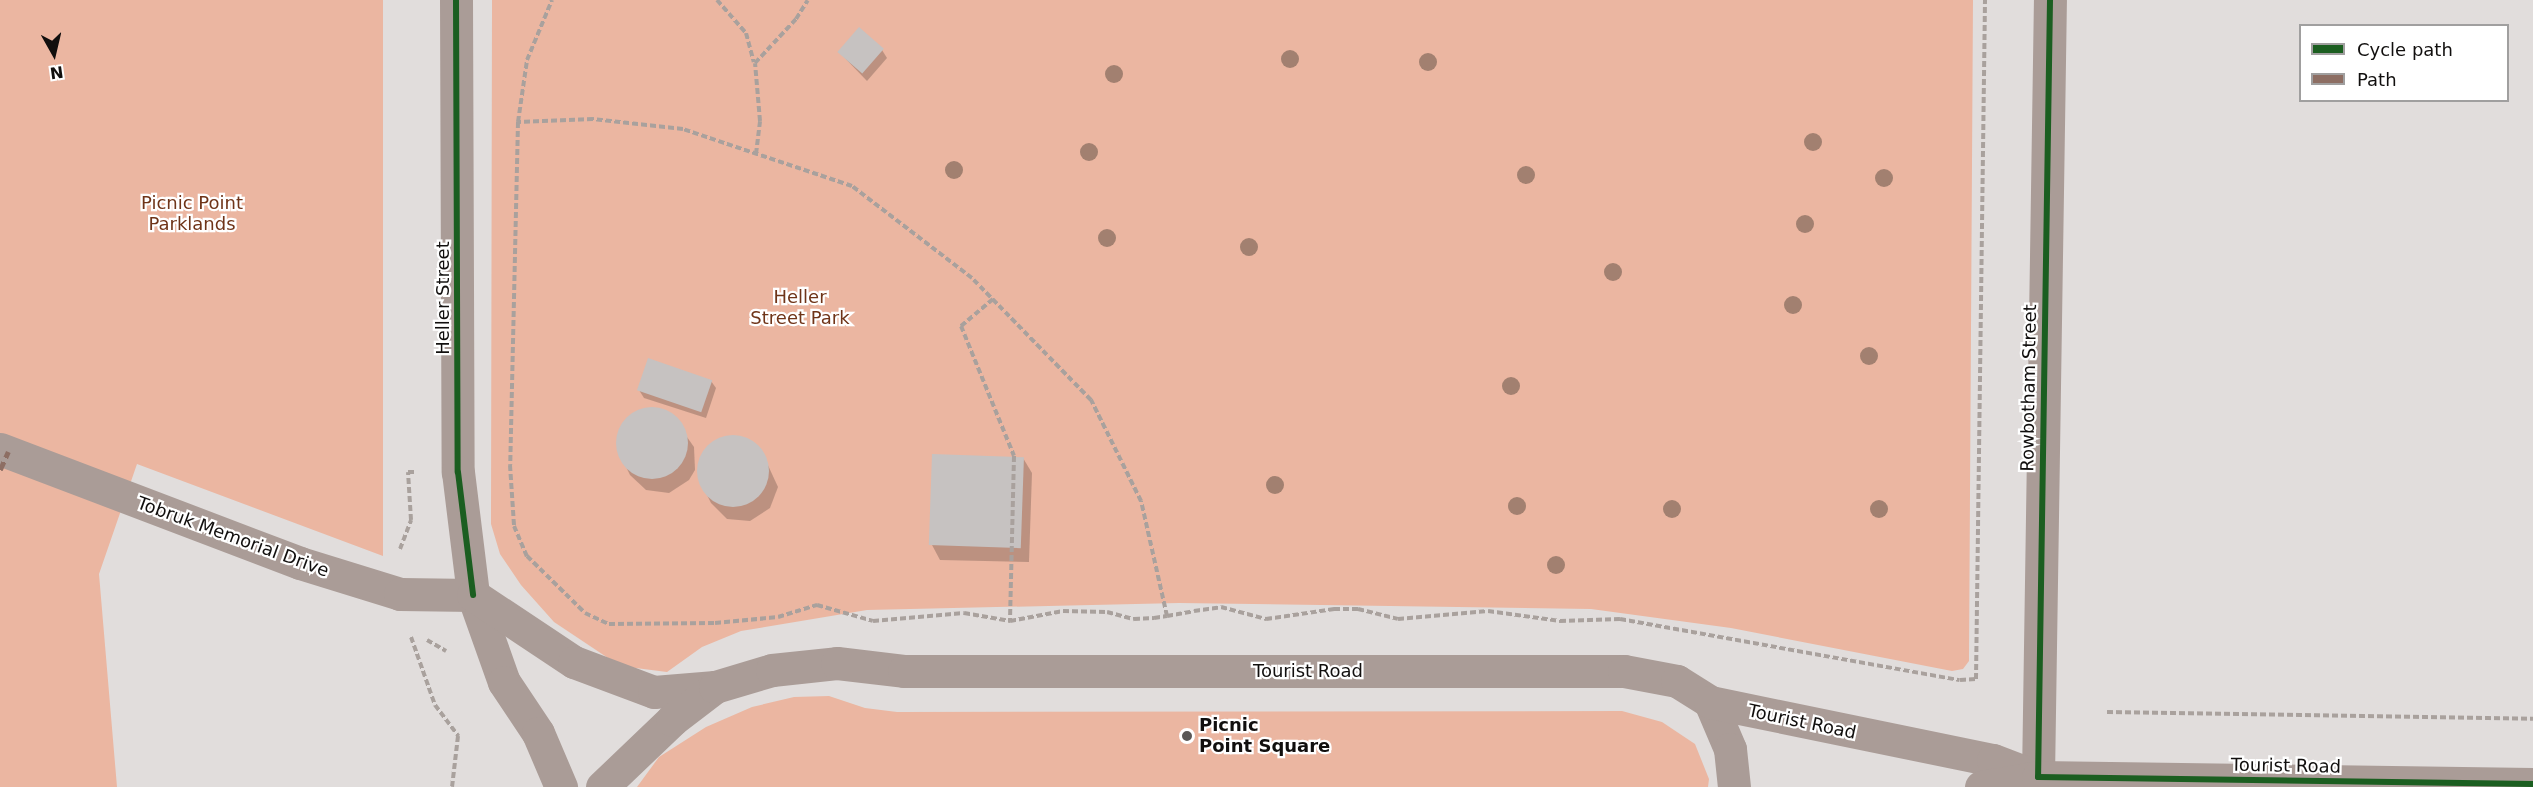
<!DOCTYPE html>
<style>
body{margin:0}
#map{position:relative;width:2533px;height:787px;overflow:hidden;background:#e1dddc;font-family:"DejaVu Sans",sans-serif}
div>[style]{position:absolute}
.green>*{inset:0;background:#ebb6a1}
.shadow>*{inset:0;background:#0003}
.building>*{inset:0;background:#c6c2c1;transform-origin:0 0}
.round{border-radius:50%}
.path>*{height:4px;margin-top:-2px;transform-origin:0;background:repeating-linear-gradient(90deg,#a9a19d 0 6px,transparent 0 9px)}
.minor>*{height:33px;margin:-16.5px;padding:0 16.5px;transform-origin:16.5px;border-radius:16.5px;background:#aa9c97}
.quiet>*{height:4.5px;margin-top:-2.25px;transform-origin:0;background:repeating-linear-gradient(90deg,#8d6e63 0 9px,transparent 0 13.5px)}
.cycleway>*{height:6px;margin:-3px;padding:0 3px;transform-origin:3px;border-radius:3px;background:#1b5e20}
.trees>*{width:18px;height:18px;margin:-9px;border-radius:50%;background:#a28070}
.dots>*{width:16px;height:16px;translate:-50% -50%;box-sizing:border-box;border:3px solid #fff;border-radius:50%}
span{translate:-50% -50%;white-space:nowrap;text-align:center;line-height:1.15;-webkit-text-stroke:4.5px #fff;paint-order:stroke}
.park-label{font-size:18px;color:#6f3418}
.street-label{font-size:18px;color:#110f0e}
.poi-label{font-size:18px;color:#110f0e;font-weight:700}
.left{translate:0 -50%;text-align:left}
.legend{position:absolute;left:2299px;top:24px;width:210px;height:78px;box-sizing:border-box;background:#fff;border:2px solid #a09f9f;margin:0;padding:8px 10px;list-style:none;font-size:18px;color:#110f0e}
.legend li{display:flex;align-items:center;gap:12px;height:30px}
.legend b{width:30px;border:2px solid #a09f9f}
.north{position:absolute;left:24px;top:24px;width:60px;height:60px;-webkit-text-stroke:4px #fff;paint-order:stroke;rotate:172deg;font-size:16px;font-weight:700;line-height:24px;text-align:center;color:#110f0e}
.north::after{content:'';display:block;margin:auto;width:21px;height:27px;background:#110f0e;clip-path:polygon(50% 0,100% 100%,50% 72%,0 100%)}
</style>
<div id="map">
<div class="green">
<div style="clip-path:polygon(0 0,383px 0,383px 556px,137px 464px,99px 574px,117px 787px,0 787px)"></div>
<div style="clip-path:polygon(492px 0,1973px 0,1969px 661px,1963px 669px,1952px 671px,1731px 628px,1591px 609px,1179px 603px,867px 610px,741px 631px,702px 647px,667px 672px,620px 666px,554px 622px,521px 585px,500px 554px,491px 524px)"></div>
<div style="clip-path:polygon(829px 696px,865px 708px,897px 712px,1622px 711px,1662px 722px,1695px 744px,1709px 779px,1708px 787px,637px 787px,659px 757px,706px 727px,752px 707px,794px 697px)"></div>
</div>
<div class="shadow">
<div style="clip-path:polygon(882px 50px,887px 58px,867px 81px,840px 53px)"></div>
<div style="clip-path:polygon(711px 381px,716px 388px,706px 418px,644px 398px,639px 390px)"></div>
<div style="clip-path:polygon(648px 409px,670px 413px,694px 447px,695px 470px,689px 480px,669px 493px,646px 490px,630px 475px,617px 448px,617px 438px,628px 418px)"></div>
<div style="clip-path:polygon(729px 437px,751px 441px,760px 448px,778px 487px,770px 508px,750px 521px,727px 519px,711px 503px,698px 477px,703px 455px,709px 446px)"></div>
<div style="clip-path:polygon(1023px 458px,1032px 473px,1029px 562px,940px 560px,932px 545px)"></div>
</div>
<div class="building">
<div style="left:859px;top:27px;width:33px;height:33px;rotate:41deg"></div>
<div style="left:648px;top:358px;width:68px;height:34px;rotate:19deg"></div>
<div class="round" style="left:616px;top:407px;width:72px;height:72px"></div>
<div class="round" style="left:697px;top:435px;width:72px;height:72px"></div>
<div style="left:932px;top:454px;width:92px;height:91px;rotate:2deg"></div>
</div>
<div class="path">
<div style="left:717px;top:0;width:44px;rotate:48.7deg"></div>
<div style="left:746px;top:33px;width:30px;rotate:75deg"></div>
<div style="left:518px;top:122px;width:63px;rotate:-81.7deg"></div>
<div style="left:527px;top:60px;width:65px;rotate:-67.4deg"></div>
<div style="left:756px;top:154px;width:33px;rotate:-83deg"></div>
<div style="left:760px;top:121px;width:58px;rotate:-94.9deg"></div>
<div style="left:755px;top:63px;width:60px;rotate:-47deg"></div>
<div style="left:796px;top:19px;width:22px;rotate:-58deg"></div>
<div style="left:993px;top:299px;width:42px;rotate:139.8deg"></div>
<div style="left:961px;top:326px;width:140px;rotate:67.8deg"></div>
<div style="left:1014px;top:456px;width:165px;rotate:91.4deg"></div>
<div style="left:400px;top:549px;width:31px;rotate:-69deg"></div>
<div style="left:411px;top:520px;width:48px;rotate:-93.6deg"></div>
<div style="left:408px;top:472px;width:6px"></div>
<div style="left:1167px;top:616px;width:118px;rotate:-102.7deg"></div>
<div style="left:1141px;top:501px;width:113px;rotate:-116.3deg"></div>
<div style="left:1091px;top:400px;width:170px;rotate:-134.3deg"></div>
<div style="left:972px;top:278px;width:151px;rotate:-142.5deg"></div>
<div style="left:852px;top:186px;width:178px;rotate:-161.4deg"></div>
<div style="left:683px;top:129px;width:91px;rotate:-173.7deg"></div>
<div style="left:593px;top:119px;width:75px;rotate:177.7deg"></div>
<div style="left:518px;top:122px;width:343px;rotate:91.3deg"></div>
<div style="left:510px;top:465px;width:61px;rotate:86.2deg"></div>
<div style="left:514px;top:526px;width:33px;rotate:67deg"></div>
<div style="left:527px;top:556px;width:81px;rotate:44.5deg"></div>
<div style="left:585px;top:613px;width:26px;rotate:25deg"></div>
<div style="left:609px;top:624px;width:106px;rotate:-0.5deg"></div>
<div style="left:715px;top:623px;width:63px;rotate:-5.4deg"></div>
<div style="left:778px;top:617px;width:41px;rotate:-17.1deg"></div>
<div style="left:817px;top:605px;width:58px;rotate:15.9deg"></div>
<div style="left:873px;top:621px;width:91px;rotate:-5deg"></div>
<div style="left:964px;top:613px;width:47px;rotate:9.9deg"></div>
<div style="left:1010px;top:621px;width:54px;rotate:-10.7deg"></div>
<div style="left:1063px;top:611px;width:44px;rotate:1.3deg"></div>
<div style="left:1107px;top:612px;width:28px;rotate:15deg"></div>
<div style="left:1134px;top:619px;width:20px;rotate:-3deg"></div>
<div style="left:1154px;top:618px;width:13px;rotate:-9deg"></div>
<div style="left:1167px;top:616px;width:27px;rotate:-10deg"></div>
<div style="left:1194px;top:611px;width:27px;rotate:-8deg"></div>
<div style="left:1221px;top:607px;width:47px;rotate:14.9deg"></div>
<div style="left:1266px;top:619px;width:69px;rotate:-8.4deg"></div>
<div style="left:1334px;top:609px;width:24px"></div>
<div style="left:1358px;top:609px;width:41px;rotate:14deg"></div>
<div style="left:1398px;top:619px;width:90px;rotate:-5.1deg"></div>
<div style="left:1488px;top:611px;width:73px;rotate:7.9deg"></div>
<div style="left:1560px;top:621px;width:60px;rotate:-1.9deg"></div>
<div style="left:1620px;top:619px;width:345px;rotate:10.2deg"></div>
<div style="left:1960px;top:680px;width:16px;rotate:-4deg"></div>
<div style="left:1976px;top:679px;width:679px;rotate:-89.24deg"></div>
<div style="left:411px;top:637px;width:72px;rotate:70.6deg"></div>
<div style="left:435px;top:705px;width:39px;rotate:53deg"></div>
<div style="left:458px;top:736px;width:51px;rotate:96.7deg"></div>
<div style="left:427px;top:640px;width:22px;rotate:30deg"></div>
<div style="left:2107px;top:712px;width:426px;rotate:0.9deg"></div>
</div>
<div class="minor">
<div style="left:456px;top:0;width:472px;rotate:89.8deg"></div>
<div style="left:458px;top:472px;width:124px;rotate:83deg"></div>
<div style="left:473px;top:595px;width:92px;rotate:70.4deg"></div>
<div style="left:504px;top:682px;width:61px;rotate:56.3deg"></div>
<div style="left:538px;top:733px;width:59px;rotate:66.9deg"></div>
<div style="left:0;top:449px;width:321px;rotate:20.8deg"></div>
<div style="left:300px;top:563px;width:105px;rotate:17.2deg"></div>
<div style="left:400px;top:594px;width:73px;rotate:0.8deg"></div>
<div style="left:473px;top:595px;width:121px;rotate:33.6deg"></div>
<div style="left:574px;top:662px;width:85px;rotate:20.6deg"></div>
<div style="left:654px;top:692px;width:61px;rotate:-4.7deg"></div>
<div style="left:1710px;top:702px;width:51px;rotate:66.9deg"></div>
<div style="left:1730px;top:749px;width:38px;rotate:84deg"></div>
<div style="left:2038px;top:777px;width:777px;rotate:-89.12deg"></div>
<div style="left:602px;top:787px;width:97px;rotate:-43.7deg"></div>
<div style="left:672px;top:720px;width:54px;rotate:-37.5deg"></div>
<div style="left:715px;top:687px;width:59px;rotate:-16.6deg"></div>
<div style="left:772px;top:670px;width:65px;rotate:-6.1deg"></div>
<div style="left:837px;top:663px;width:67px;rotate:6.8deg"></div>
<div style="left:904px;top:671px;width:720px"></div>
<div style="left:1624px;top:671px;width:54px;rotate:10.7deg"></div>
<div style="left:1677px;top:681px;width:39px;rotate:32deg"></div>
<div style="left:1710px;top:702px;width:289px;rotate:11.6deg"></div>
<div style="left:1993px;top:760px;width:48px;rotate:20.7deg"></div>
<div style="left:1981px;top:787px;width:58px;rotate:-10deg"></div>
<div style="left:2038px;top:777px;width:495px;rotate:0.8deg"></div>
</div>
<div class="quiet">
<div style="left:0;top:470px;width:20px;rotate:-66deg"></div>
</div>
<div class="cycleway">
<div style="left:456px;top:0;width:472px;rotate:89.8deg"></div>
<div style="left:458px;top:472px;width:124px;rotate:83deg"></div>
<div style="left:2050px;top:0;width:777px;rotate:90.88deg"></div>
<div style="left:2038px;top:777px;width:495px;rotate:0.8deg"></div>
</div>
<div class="trees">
<div style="left:1290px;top:59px"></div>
<div style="left:1428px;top:62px"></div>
<div style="left:1114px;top:74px"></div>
<div style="left:1813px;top:142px"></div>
<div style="left:1089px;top:152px"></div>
<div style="left:954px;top:170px"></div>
<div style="left:1526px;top:175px"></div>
<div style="left:1884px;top:178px"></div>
<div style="left:1805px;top:224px"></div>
<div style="left:1107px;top:238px"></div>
<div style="left:1249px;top:247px"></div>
<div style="left:1613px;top:272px"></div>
<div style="left:1793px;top:305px"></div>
<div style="left:1869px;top:356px"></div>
<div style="left:1511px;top:386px"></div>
<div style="left:1275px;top:485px"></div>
<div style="left:1517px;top:506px"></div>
<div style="left:1672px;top:509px"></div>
<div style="left:1879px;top:509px"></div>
<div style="left:1556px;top:565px"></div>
</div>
<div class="dots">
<div style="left:1187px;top:736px;background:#5a5756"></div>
</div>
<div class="park-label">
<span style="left:192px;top:214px">Picnic Point<br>Parklands</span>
<span style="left:800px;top:308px">Heller<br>Street Park</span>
</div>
<div class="street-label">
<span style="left:443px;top:298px;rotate:-90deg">Heller Street</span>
<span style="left:2029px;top:388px;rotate:-89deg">Rowbotham Street</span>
<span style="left:233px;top:537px;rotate:20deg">Tobruk Memorial Drive</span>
<span style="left:1308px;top:671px">Tourist Road</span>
<span style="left:1802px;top:722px;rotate:12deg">Tourist Road</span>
<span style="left:2286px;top:766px;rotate:1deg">Tourist Road</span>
</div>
<div class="poi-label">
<span class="left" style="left:1199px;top:736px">Picnic<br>Point Square</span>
</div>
<ul class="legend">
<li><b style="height:8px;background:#1b5e20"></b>Cycle path</li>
<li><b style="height:8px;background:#8d6e63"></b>Path</li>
</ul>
<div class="north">N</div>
</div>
